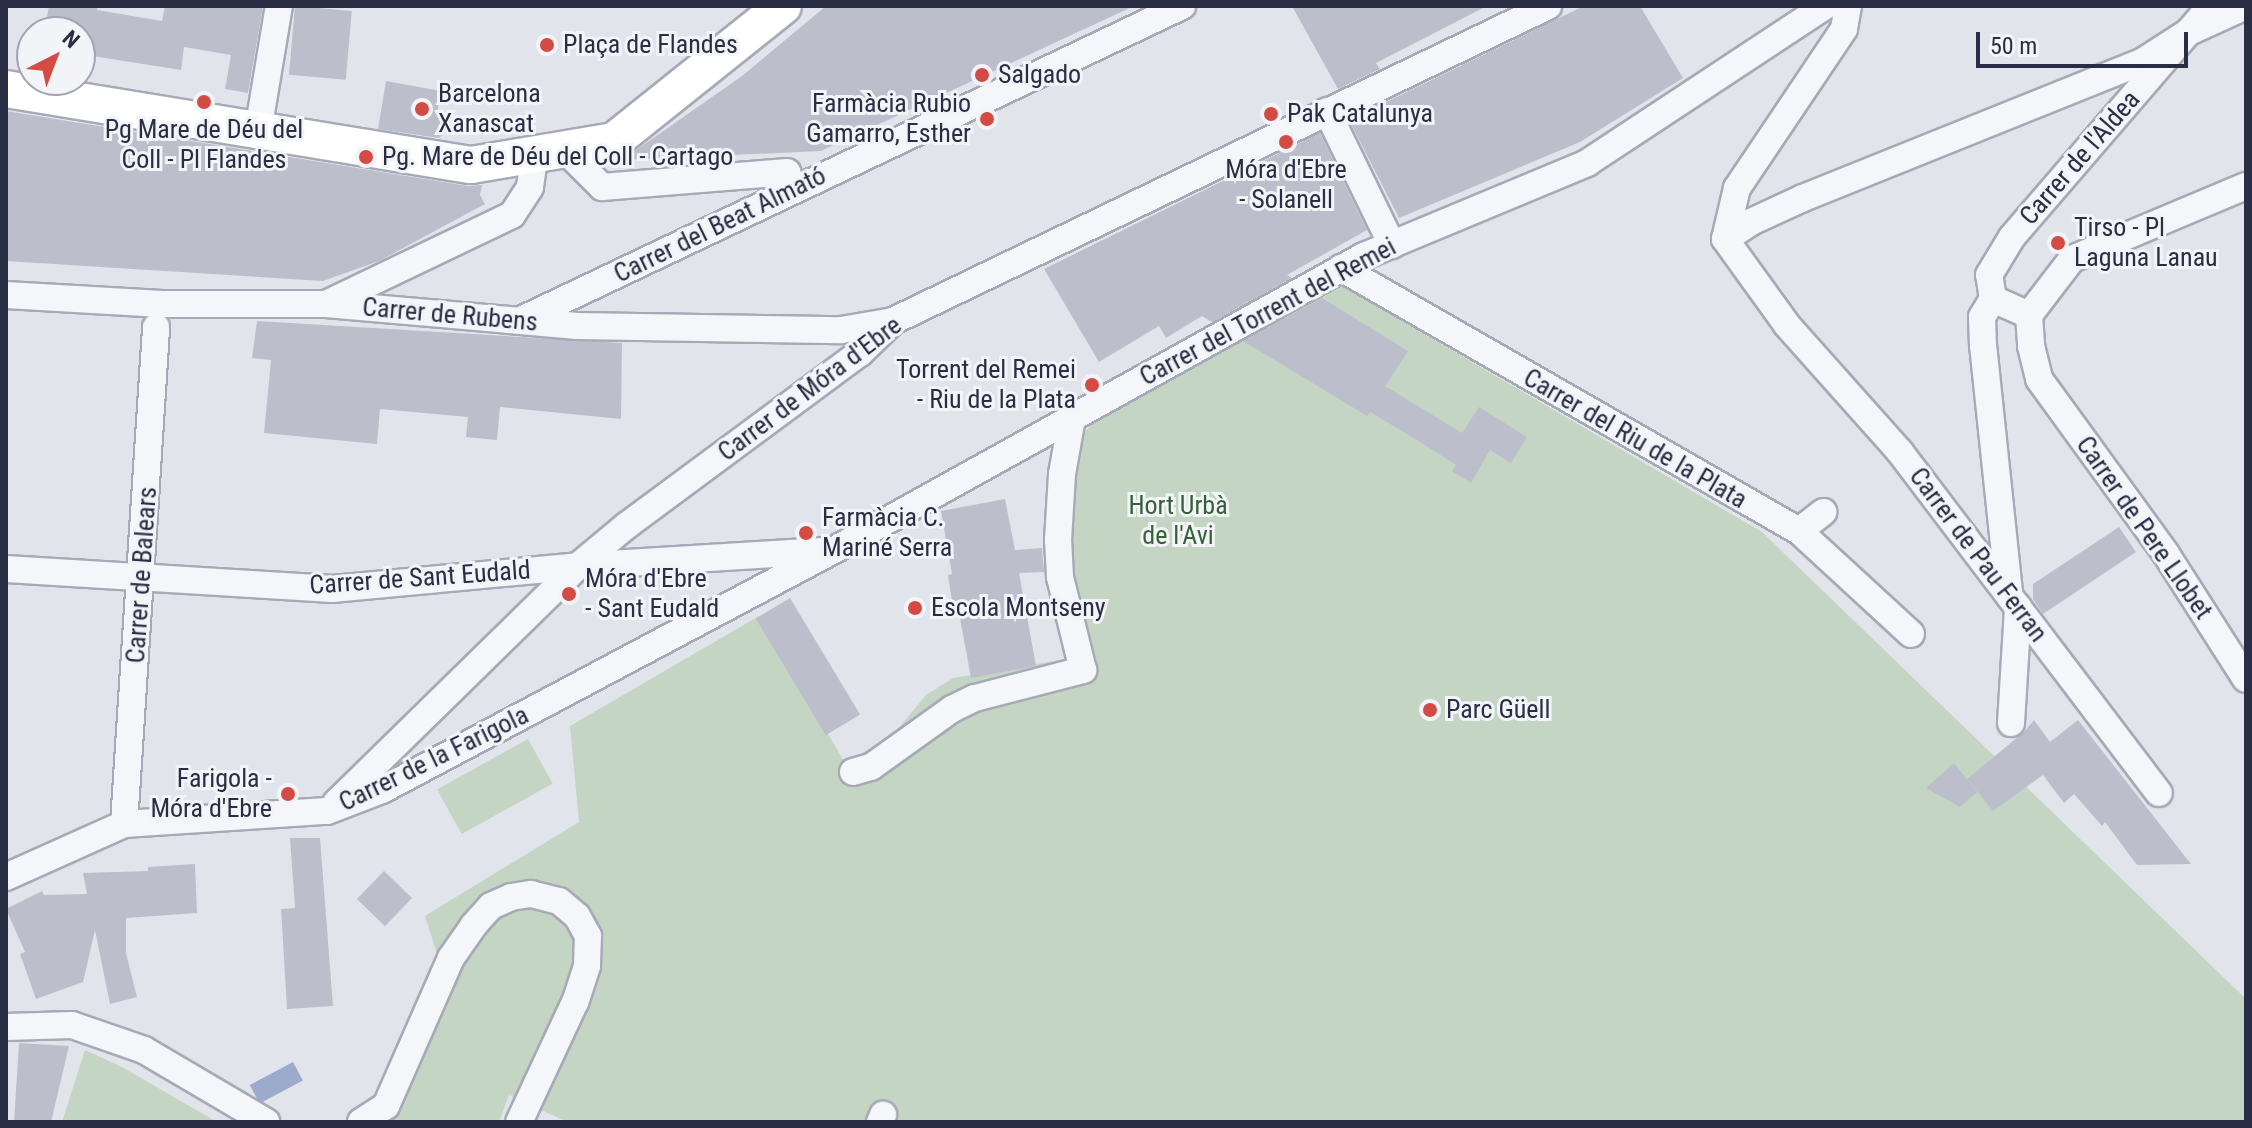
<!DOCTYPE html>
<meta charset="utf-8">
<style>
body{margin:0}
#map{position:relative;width:2252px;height:1128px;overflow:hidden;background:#e2e4eb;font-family:"Roboto Condensed",sans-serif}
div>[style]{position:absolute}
.green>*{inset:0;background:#c4d5c3;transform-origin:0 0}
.water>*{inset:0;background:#9caacc;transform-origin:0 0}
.building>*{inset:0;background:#bcbfcb;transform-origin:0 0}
.roads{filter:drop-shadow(2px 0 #a7aab6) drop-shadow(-2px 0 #a7aab6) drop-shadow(0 2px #a7aab6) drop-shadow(0 -2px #a7aab6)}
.street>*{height:26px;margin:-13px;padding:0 13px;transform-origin:13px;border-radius:13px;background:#f5f6f9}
.secondary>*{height:36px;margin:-18px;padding:0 18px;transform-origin:18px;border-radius:18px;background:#fff}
.dots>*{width:22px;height:22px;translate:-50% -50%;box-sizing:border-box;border:4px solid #f2f4f8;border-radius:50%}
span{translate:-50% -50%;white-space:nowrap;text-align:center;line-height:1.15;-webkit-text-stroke:6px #f2f4f8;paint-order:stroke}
.poi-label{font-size:26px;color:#292e44}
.left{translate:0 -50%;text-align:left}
.right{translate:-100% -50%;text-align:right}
.street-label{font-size:26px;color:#292e44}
.park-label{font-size:26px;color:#366037}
.frame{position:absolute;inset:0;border:8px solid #292e44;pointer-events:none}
.north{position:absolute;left:16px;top:16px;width:80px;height:80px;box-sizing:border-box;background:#f2f4f8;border:2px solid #a2a5b0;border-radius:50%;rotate:42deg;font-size:22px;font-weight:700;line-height:32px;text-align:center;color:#292e44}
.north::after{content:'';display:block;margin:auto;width:28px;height:36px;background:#d44b44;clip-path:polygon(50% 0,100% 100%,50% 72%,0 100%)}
.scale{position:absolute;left:1976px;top:32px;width:212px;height:36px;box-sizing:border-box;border:4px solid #292e44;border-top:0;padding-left:10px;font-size:24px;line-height:28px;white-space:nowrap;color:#292e44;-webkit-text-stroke:6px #f2f4f8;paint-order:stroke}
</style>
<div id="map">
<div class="green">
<div style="clip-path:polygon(1337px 283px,1762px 532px,2246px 999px,2246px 1122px,567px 1122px,509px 1095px,499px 1122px,382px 1122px,447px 985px,425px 916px,579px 822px,570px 726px,759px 616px,845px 763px,893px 735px,926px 695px,953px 678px,1066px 659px,1082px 651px,1068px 505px,1082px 434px,1104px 413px)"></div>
<div style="left:528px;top:739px;width:51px;height:104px;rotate:61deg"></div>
<div style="clip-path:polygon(85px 1050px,122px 1067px,217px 1122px,62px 1122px)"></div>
</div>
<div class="water">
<div style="left:293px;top:1062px;width:21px;height:49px;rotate:62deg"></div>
</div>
<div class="building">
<div style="clip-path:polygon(49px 6px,98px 6px,97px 10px,162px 21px,165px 6px,263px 6px,248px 93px,225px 89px,231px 55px,184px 47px,181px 70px,80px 54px,80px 32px,44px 32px)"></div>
<div style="left:295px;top:6px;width:57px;height:69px;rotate:5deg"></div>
<div style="clip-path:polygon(826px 6px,1134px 6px,821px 151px,622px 160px,742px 76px)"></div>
<div style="clip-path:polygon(1292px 6px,1487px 6px,1376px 63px,1380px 69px,1338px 89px)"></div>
<div style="clip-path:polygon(1584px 6px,1640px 6px,1683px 78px,1580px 142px,1399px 218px,1349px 120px)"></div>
<div style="clip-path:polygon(386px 81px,441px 91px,437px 114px,447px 130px,439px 138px,378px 129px)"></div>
<div style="clip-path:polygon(6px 111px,468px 186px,482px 185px,480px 195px,485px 204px,379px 261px,323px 281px,6px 261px)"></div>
<div style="clip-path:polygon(1320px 133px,1367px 230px,1287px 275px,1292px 278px,1212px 322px,1202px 316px,1166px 338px,1159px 326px,1099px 362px,1044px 269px)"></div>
<div style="clip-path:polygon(1322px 298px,1408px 351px,1385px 386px,1462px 433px,1479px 407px,1527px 437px,1511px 463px,1490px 450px,1471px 483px,1452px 471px,1456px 465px,1417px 440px,1370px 412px,1367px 416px,1243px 341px)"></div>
<div style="clip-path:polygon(257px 321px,622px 343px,621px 419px,500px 407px,497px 440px,466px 437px,468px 417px,380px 409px,377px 444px,264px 433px,271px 360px,252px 358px)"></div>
<div style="clip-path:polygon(1005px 499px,1015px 550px,1042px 548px,1044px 572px,1019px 573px,1036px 666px,971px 678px,959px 613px,954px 614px,948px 575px,952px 574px,941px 511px)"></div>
<div style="clip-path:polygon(2119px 527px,2136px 552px,2043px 614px,2033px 599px,2033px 584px)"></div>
<div style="left:790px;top:598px;width:136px;height:40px;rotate:59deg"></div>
<div style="clip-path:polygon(2034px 720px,2050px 742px,2078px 720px,2191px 864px,2137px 865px,2105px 822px,2102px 826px,2074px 794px,2064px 803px,2043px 775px,1993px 811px,1967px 779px,2024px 732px)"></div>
<div style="clip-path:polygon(1954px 763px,1977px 792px,1960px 807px,1926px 788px)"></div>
<div style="clip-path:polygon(290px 838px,320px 838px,333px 1006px,287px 1009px,281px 909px,295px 908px)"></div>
<div style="clip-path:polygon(195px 864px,197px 913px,126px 918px,126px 953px,137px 997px,110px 1004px,95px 930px,83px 982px,36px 999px,20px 954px,25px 952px,6px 909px,42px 891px,44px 895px,87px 894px,83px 873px,148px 871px,148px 867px)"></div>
<div style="left:384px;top:871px;width:39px;height:39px;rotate:44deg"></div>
<div style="clip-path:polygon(19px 1043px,69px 1046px,51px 1122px,14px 1122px)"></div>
</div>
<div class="roads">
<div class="street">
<div style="left:1848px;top:6px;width:23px;rotate:100deg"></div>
<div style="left:1844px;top:29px;width:192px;rotate:123.9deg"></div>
<div style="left:1737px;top:188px;width:52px;rotate:103.2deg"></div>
<div style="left:1725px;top:239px;width:106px;rotate:54.2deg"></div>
<div style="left:1787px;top:325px;width:170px;rotate:48.3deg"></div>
<div style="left:1900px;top:452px;width:428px;rotate:52.8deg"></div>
<div style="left:1327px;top:111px;width:149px;rotate:64.1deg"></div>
<div style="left:258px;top:131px;width:127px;rotate:-80.5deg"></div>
<div style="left:562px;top:147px;width:57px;rotate:45deg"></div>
<div style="left:602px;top:187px;width:186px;rotate:-4.6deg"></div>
<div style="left:1725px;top:239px;width:31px;rotate:-33deg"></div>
<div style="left:1751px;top:222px;width:57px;rotate:-24.8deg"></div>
<div style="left:1803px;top:198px;width:365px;rotate:-21.9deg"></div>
<div style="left:2142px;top:62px;width:54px;rotate:-32.8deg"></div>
<div style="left:2187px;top:33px;width:65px;rotate:-24.6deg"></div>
<div style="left:1341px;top:268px;width:528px;rotate:29.87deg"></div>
<div style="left:1799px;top:531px;width:152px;rotate:42.6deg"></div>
<div style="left:6px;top:295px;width:156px;rotate:3.3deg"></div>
<div style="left:162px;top:304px;width:164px"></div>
<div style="left:326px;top:304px;width:252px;rotate:5deg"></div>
<div style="left:577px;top:326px;width:264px;rotate:0.9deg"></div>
<div style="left:841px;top:330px;width:53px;rotate:-9.8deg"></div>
<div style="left:1993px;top:299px;width:39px;rotate:24deg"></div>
<div style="left:2029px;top:315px;width:71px;rotate:-52.5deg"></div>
<div style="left:2072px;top:259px;width:189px;rotate:-22.8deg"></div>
<div style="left:326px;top:304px;width:206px;rotate:-25.6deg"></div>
<div style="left:512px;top:215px;width:33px;rotate:-57deg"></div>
<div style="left:530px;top:187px;width:34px;rotate:-82deg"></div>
<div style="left:2029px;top:315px;width:31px;rotate:86deg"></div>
<div style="left:2031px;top:346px;width:34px;rotate:76deg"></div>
<div style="left:2039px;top:379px;width:216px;rotate:54deg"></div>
<div style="left:2166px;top:554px;width:148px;rotate:57.4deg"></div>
<div style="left:521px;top:320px;width:732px;rotate:-25.41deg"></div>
<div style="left:1799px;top:531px;width:31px;rotate:-38deg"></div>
<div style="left:6px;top:569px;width:327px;rotate:3.5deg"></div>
<div style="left:332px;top:589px;width:247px;rotate:-5.3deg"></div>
<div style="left:578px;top:566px;width:245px;rotate:-3.5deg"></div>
<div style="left:2009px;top:592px;width:247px;rotate:-96deg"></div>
<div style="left:1983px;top:346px;width:29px;rotate:-92deg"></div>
<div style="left:1982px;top:317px;width:21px;rotate:-59deg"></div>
<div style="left:1993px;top:299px;width:24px;rotate:-99deg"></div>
<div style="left:1989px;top:275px;width:44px;rotate:-58.8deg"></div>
<div style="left:2012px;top:237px;width:305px;rotate:-49.3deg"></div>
<div style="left:2011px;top:723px;width:116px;rotate:-86.5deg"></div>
<div style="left:853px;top:772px;width:19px;rotate:-16deg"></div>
<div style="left:871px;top:767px;width:100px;rotate:-35.6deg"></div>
<div style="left:952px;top:709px;width:25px;rotate:-26deg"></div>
<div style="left:975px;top:698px;width:112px;rotate:-14.5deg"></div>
<div style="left:1083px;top:670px;width:96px;rotate:-103.9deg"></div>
<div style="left:1060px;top:577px;width:37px;rotate:-93deg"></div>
<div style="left:1058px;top:540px;width:66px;rotate:-86.5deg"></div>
<div style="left:1062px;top:474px;width:57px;rotate:-79.9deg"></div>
<div style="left:336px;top:803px;width:339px;rotate:-44.4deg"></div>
<div style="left:578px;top:566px;width:62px;rotate:-39.8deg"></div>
<div style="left:626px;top:526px;width:291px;rotate:-36.5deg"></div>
<div style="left:860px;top:353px;width:46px;rotate:-44.1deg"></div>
<div style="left:893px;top:321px;width:727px;rotate:-25.68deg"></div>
<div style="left:124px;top:824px;width:498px;rotate:-86.3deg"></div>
<div style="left:6px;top:877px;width:129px;rotate:-24.2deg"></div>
<div style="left:124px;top:824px;width:203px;rotate:-3.7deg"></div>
<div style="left:327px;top:811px;width:59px;rotate:-20.9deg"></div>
<div style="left:382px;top:790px;width:512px;rotate:-27.97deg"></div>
<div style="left:834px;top:550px;width:606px;rotate:-29.02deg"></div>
<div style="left:1364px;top:256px;width:242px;rotate:-22.6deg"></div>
<div style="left:1587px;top:163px;width:285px;rotate:-33.4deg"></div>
<div style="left:6px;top:1027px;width:66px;rotate:-1.7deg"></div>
<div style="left:72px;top:1025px;width:76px;rotate:19.1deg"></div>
<div style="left:144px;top:1050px;width:142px;rotate:30.5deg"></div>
<div style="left:361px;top:1122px;width:30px;rotate:-33deg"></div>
<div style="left:386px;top:1106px;width:162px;rotate:-66.3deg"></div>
<div style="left:451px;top:958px;width:39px;rotate:-55deg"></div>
<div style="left:473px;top:926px;width:27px;rotate:-48deg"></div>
<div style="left:491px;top:906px;width:22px;rotate:-24deg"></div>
<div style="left:511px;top:897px;width:20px;rotate:-9deg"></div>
<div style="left:531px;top:894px;width:29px;rotate:14deg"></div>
<div style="left:559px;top:901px;width:23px;rotate:40deg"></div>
<div style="left:577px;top:916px;width:23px;rotate:61deg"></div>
<div style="left:588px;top:936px;width:30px;rotate:92deg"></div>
<div style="left:587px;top:966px;width:38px;rotate:108deg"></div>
<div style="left:575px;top:1002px;width:132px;rotate:115deg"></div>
<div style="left:880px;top:1122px;width:8px;rotate:-67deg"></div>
</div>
<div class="secondary">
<div style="left:6px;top:89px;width:471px;rotate:9.3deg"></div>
<div style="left:471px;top:165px;width:145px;rotate:-9.5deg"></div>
<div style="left:614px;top:141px;width:216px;rotate:-38.6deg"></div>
</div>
</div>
<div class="dots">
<div style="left:547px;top:45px;background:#d44b44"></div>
<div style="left:982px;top:75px;background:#d44b44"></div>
<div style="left:204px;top:102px;background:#d44b44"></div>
<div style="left:422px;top:109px;background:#d44b44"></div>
<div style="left:1271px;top:114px;background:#d44b44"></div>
<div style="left:987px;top:119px;background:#d44b44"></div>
<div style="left:1286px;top:142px;background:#d44b44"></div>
<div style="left:366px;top:157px;background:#d44b44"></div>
<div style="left:2058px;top:243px;background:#d44b44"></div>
<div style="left:1092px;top:385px;background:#d44b44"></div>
<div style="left:806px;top:533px;background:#d44b44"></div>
<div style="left:569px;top:594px;background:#d44b44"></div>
<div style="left:915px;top:608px;background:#d44b44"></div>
<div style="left:1430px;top:710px;background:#d44b44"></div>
<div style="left:288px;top:794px;background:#d44b44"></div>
</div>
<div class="poi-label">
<span class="left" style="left:563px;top:45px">Plaça de Flandes</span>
<span class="left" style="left:998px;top:75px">Salgado</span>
<span class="left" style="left:438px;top:109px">Barcelona<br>Xanascat</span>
<span class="right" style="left:971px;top:119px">Farmàcia Rubio<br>Gamarro, Esther</span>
<span class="left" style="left:1287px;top:114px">Pak Catalunya</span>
<span style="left:204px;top:145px">Pg Mare de Déu del<br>Coll - Pl Flandes</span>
<span class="left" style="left:382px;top:157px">Pg. Mare de Déu del Coll - Cartago</span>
<span style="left:1286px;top:185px">Móra d'Ebre<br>- Solanell</span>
<span class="left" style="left:2074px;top:243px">Tirso - Pl<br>Laguna Lanau</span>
<span class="right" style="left:1076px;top:385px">Torrent del Remei<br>- Riu de la Plata</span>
<span class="left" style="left:822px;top:533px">Farmàcia C.<br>Mariné Serra</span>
<span class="left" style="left:585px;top:594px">Móra d'Ebre<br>- Sant Eudald</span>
<span class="left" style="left:931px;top:608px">Escola Montseny</span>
<span class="left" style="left:1446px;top:710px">Parc Güell</span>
<span class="right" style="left:272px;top:794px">Farigola -<br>Móra d'Ebre</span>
</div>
<div class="street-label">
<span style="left:2080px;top:158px;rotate:-49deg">Carrer de l'Aldea</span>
<span style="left:720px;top:225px;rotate:-26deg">Carrer del Beat Almató</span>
<span style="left:1268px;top:312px;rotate:-28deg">Carrer del Torrent del Remei</span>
<span style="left:450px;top:315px;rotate:5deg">Carrer de Rubens</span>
<span style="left:810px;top:389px;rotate:-37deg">Carrer de Móra d'Ebre</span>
<span style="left:1635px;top:439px;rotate:30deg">Carrer del Riu de la Plata</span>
<span style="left:2144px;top:528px;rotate:55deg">Carrer de Pere Llobet</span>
<span style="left:1978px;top:555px;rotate:53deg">Carrer de Pau Ferran</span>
<span style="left:142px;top:575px;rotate:-86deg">Carrer de Balears</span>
<span style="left:420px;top:578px;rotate:-4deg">Carrer de Sant Eudald</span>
<span style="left:434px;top:759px;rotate:-26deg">Carrer de la Farigola</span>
</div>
<div class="park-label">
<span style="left:1178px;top:521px">Hort Urbà<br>de l'Avi</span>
</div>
<div class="frame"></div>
<div class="north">N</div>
<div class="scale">50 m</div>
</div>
